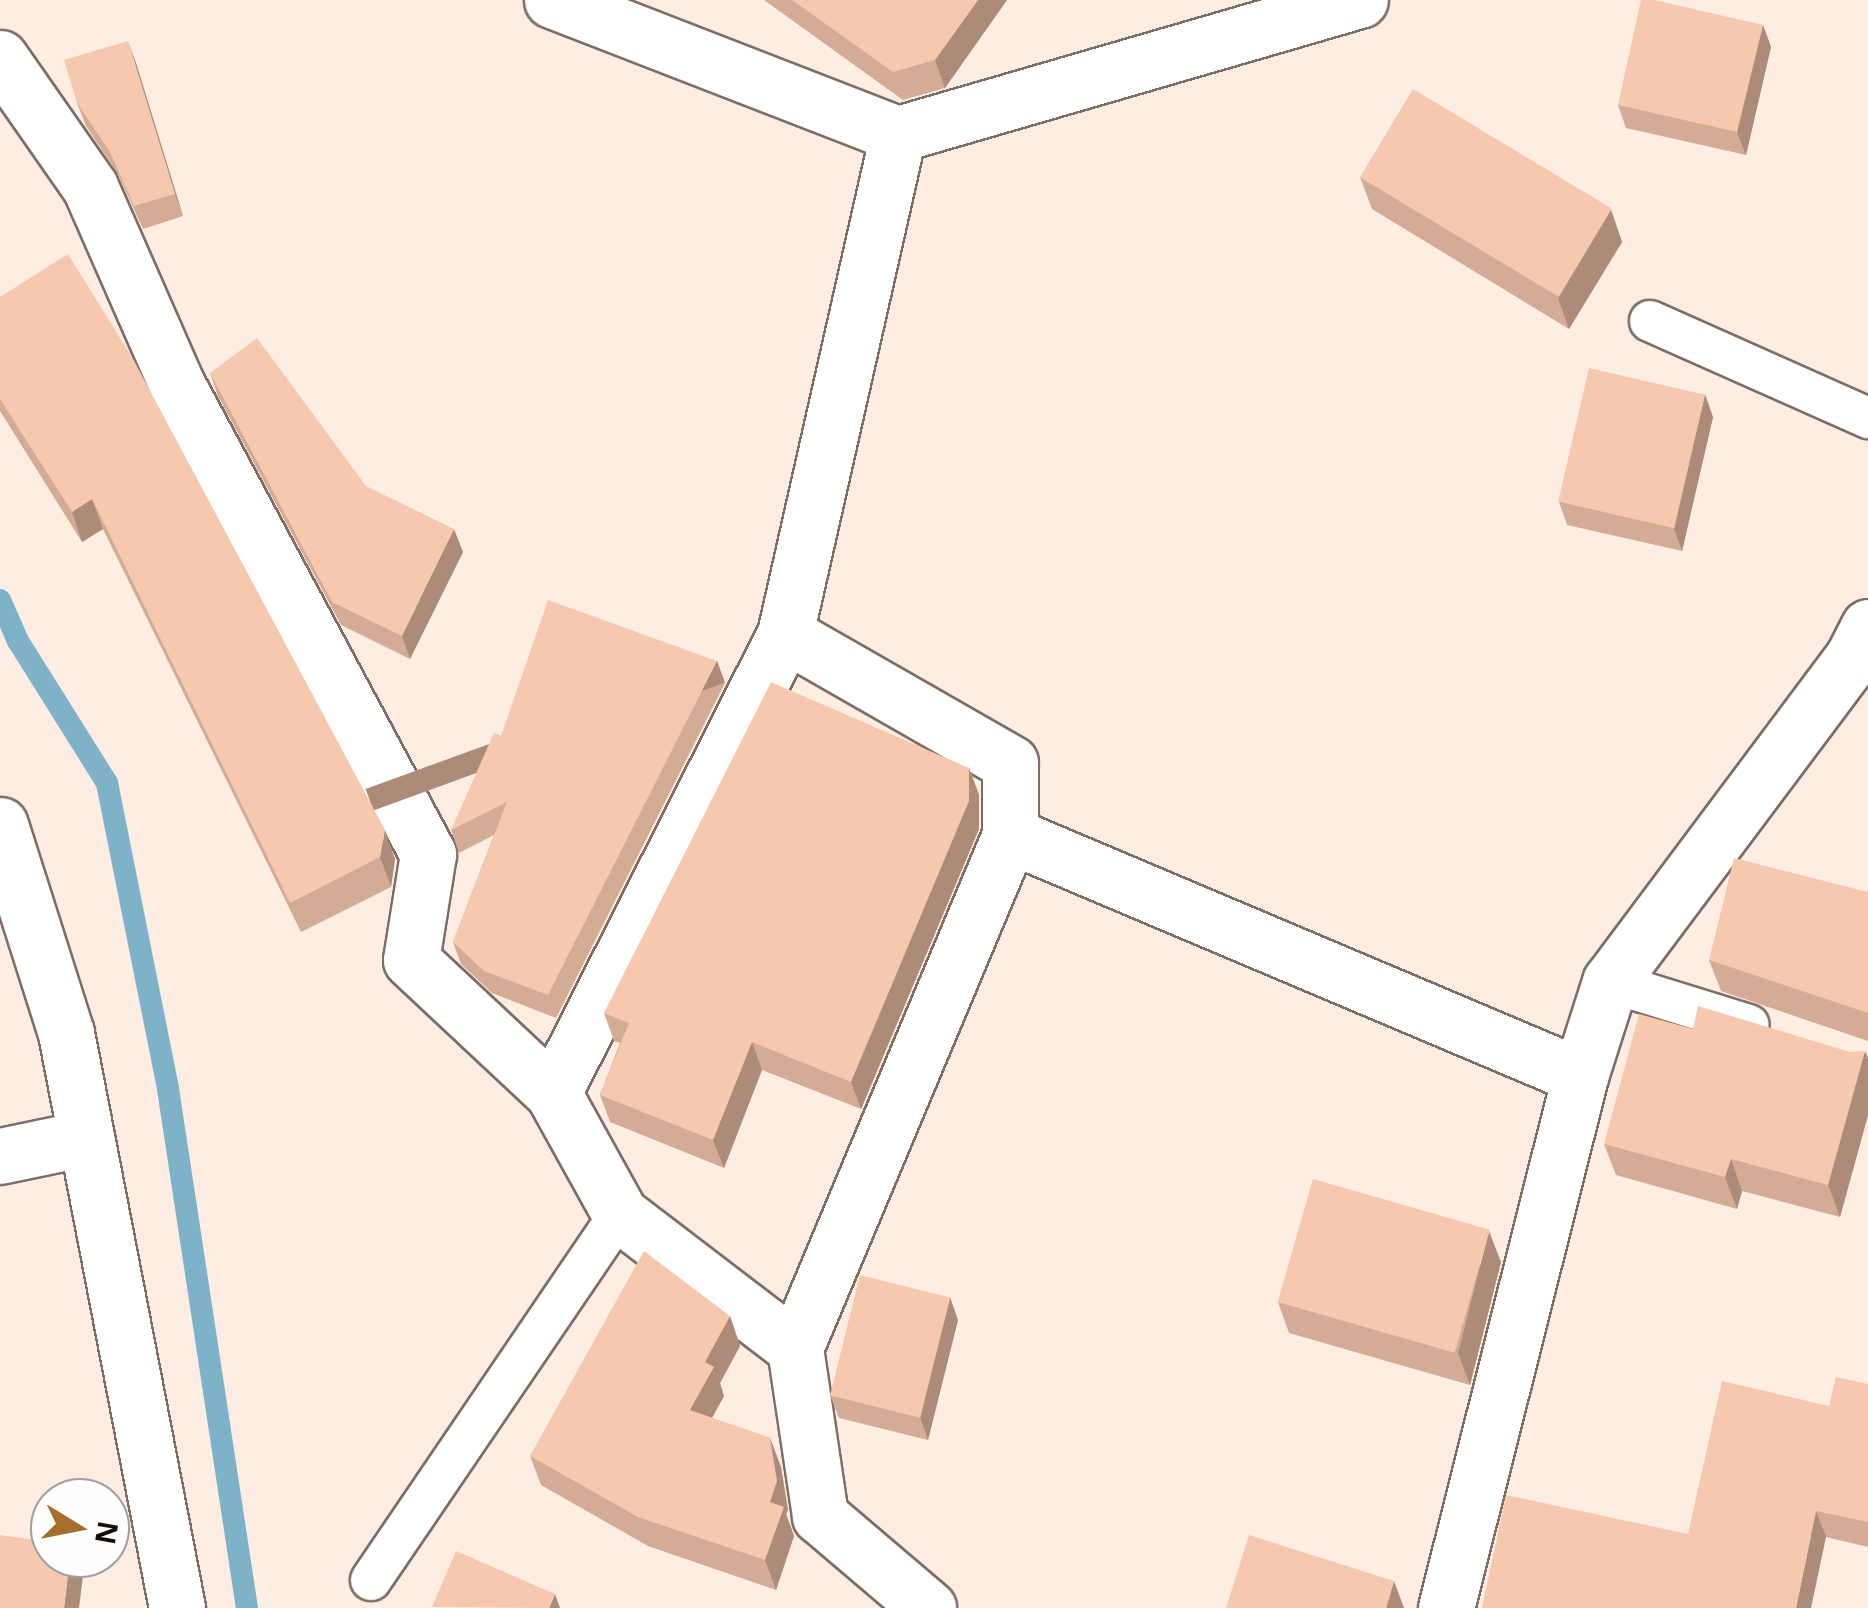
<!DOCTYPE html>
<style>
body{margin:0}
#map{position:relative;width:1868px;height:1608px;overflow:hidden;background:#feede3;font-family:"Open Sans",sans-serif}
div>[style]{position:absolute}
.stream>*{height:22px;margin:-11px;padding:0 11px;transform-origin:11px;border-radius:11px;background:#7db2c8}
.roads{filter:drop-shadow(2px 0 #7d6d65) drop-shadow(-2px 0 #7d6d65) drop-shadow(0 2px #7d6d65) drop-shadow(0 -2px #7d6d65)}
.service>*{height:40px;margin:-20px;padding:0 20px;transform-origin:20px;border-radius:20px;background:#fff}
.minor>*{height:55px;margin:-27.5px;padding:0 27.5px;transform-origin:27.5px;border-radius:27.5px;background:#fff}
.wall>*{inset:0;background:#d4ac95}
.shaded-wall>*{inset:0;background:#ac8c79;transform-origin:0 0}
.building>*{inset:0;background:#f6c8ad;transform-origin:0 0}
span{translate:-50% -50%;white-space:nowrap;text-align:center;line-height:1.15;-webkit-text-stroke:9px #fefefe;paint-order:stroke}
.north{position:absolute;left:30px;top:1478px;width:100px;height:100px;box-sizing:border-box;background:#fefefe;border:2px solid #a19f9e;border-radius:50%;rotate:100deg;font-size:28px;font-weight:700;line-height:40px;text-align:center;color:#16100d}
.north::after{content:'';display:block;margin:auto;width:35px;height:45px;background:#a56e2a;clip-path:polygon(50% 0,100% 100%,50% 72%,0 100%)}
</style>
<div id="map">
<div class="stream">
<div style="left:0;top:600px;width:45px;rotate:66.3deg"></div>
<div style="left:18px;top:641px;width:168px;rotate:57.9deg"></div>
<div style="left:107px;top:783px;width:312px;rotate:78.7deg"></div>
<div style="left:168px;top:1089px;width:525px;rotate:81.35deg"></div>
</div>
<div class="roads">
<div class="service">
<div style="left:1650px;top:321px;width:239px;rotate:24deg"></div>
<div style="left:1610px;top:982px;width:145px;rotate:17.2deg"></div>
<div style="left:371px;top:1580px;width:443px;rotate:-55.8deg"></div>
</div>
<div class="minor">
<div style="left:552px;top:0;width:371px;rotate:21.2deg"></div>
<div style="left:898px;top:134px;width:513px;rotate:102.73deg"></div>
<div style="left:785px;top:634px;width:514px;rotate:116.81deg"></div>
<div style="left:0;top:58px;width:157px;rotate:55.1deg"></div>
<div style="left:90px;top:187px;width:216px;rotate:66.3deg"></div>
<div style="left:177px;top:385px;width:532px;rotate:61.85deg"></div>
<div style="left:428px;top:854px;width:107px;rotate:99.1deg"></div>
<div style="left:411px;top:960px;width:195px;rotate:43.1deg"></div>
<div style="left:553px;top:1093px;width:138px;rotate:61deg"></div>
<div style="left:620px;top:1214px;width:220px;rotate:37.4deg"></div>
<div style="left:795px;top:1348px;width:170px;rotate:81.5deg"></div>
<div style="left:820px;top:1516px;width:142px;rotate:40.4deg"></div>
<div style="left:898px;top:134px;width:481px;rotate:-16.2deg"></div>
<div style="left:785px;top:634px;width:259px;rotate:29.8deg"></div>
<div style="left:1010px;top:763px;width:72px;rotate:90deg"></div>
<div style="left:1010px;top:835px;width:556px;rotate:112.74deg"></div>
<div style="left:0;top:825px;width:218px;rotate:72.4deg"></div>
<div style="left:66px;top:1033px;width:586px;rotate:79.07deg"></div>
<div style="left:1010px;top:835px;width:619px;rotate:22.92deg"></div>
<div style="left:0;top:1156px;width:88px;rotate:-11.8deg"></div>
<div style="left:1446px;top:1608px;width:549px;rotate:-75.86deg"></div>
<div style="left:1580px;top:1076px;width:99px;rotate:-72.3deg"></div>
<div style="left:1610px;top:982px;width:404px;rotate:-53.2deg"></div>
<div style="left:1852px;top:659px;width:36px;rotate:-63deg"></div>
</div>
</div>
<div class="wall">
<div style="clip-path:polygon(764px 0,1007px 0,945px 88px,903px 100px)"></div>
<div style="clip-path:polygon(1763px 25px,1771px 47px,1746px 155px,1626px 128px,1618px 105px)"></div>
<div style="clip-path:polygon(136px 63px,183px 216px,143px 229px,118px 174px,86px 126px,77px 103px)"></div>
<div style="clip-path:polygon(1360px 177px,1611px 210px,1622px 242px,1569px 329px,1372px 209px)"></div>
<div style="clip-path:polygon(0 297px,395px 859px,391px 887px,301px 932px,103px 529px,82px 542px,0 411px)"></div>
<div style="clip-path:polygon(210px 373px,366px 486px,463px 552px,410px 659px,341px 625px,218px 396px)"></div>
<div style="clip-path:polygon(1713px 417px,1682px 551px,1567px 525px,1559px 502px)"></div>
<div style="clip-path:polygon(717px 661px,725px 683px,556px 1018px,492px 993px,461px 964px,453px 942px,494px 835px,459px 853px,451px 830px,501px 736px)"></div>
<div style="clip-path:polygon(969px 768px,979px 795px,979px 829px,861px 1109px,762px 1070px,724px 1168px,610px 1122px,600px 1095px,620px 1043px,614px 1041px,604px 1013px)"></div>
<div style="clip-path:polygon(1868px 892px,1868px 1041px,1721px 991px,1709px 960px)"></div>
<div style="clip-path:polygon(1693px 1029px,1850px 1052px,1868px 1058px,1868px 1115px,1840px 1217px,1742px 1191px,1737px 1209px,1616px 1175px,1604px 1144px)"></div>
<div style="clip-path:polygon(1501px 1262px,1470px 1385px,1289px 1333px,1278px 1302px)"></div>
<div style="clip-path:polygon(730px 1316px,740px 1346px,720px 1383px,724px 1396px,712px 1418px,770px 1438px,781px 1467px,788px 1510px,786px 1514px,794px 1536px,776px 1590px,648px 1546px,541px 1485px,530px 1456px)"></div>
<div style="clip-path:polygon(958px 1320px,928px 1440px,839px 1418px,830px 1395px)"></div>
<div style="clip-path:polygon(1868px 1384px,1868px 1547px,1826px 1537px,1688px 1534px,1829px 1406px)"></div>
</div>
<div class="shaded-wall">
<div style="clip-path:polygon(978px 0,1007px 0,945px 88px,935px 60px)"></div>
<div style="clip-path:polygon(1763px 25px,1771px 47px,1746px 155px,1737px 132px)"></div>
<div style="clip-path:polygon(128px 41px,136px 63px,183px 216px,175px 194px)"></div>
<div style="clip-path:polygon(1611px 210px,1622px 242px,1569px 329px,1558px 298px)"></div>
<div style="clip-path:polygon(1705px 394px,1713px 417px,1682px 551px,1674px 529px)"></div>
<div style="clip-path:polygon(92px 499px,103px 529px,82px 542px,72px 512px)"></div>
<div style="clip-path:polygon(454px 529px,463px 552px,410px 659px,402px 636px)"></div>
<div style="left:717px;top:661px;width:23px;height:374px;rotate:70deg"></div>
<div style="clip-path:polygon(969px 768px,979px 795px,979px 829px,861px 1109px,851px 1082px)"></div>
<div style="clip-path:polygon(385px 830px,395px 859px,391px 887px,380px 857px)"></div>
<div style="clip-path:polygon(752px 1042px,762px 1070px,724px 1168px,713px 1140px)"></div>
<div style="clip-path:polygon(1865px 1051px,1868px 1058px,1868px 1115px,1840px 1217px,1828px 1185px)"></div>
<div style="clip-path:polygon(1731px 1159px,1742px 1191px,1737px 1209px,1725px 1177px)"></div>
<div style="clip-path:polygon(1489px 1231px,1501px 1262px,1470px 1385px,1458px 1353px)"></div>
<div style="clip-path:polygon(950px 1297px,958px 1320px,928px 1440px,920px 1417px)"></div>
<div style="clip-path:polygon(730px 1316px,740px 1346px,720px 1383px,724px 1396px,700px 1439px,690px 1410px,705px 1362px)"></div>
<div style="clip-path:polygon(770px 1438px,781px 1467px,788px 1510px,786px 1514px,794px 1536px,776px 1590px,765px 1560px,770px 1502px)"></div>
<div style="clip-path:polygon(1816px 1511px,1826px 1537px,1811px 1608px,1796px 1608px)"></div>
<div style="clip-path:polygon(70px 1558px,77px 1558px,83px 1576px,79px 1608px,64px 1608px)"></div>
<div style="clip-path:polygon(1394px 1581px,1404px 1608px,1386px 1608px)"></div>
<div style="clip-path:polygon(555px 1594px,560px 1608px,549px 1608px)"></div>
</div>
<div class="building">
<div style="clip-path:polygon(792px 0,978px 0,935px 60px,893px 72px)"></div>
<div style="clip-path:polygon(1641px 0,1654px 0,1763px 25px,1737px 132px,1618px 105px)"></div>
<div style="clip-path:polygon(128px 41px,175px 194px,134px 206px,110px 152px,77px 103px,64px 60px)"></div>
<div style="left:1413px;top:89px;width:232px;height:103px;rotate:31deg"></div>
<div style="clip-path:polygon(68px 254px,133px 359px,385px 830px,380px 857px,290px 903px,92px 499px,72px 512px,0 399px,0 297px)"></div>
<div style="clip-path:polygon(257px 338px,366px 486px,454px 529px,402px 636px,332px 602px,210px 373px)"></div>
<div style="left:1589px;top:368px;width:119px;height:137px;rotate:13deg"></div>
<div style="clip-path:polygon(548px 600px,717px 661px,548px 995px,484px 971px,453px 942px,507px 802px,451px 830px,494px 733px,501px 736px)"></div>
<div style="clip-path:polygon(771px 682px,969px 768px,969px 801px,851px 1082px,752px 1042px,713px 1140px,600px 1095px,629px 1023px,604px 1013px)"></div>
<div style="clip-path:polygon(1734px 858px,1868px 892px,1868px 1013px,1709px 960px)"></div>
<div style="clip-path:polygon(1698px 1006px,1850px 1052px,1865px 1051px,1828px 1185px,1731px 1159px,1725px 1177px,1604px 1144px,1639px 1014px,1693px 1029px)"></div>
<div style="left:1313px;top:1179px;width:184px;height:128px;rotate:16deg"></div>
<div style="clip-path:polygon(644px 1251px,730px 1316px,705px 1362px,714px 1367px,690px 1410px,770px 1438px,777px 1481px,770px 1502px,784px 1507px,765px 1560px,638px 1517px,530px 1456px)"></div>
<div style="left:860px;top:1275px;width:93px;height:124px;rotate:14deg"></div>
<div style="clip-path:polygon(1836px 1377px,1868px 1384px,1868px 1522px,1816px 1511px,1796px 1608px,1482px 1608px,1506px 1495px,1688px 1534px,1722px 1381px,1829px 1406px)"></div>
<div style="clip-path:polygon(0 1535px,50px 1542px,50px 1558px,70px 1558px,64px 1608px,0 1608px)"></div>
<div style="clip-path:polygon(1249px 1535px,1394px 1581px,1386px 1608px,1226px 1608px)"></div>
<div style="clip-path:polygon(456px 1551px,555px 1594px,549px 1608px,432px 1607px)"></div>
</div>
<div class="north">N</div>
</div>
